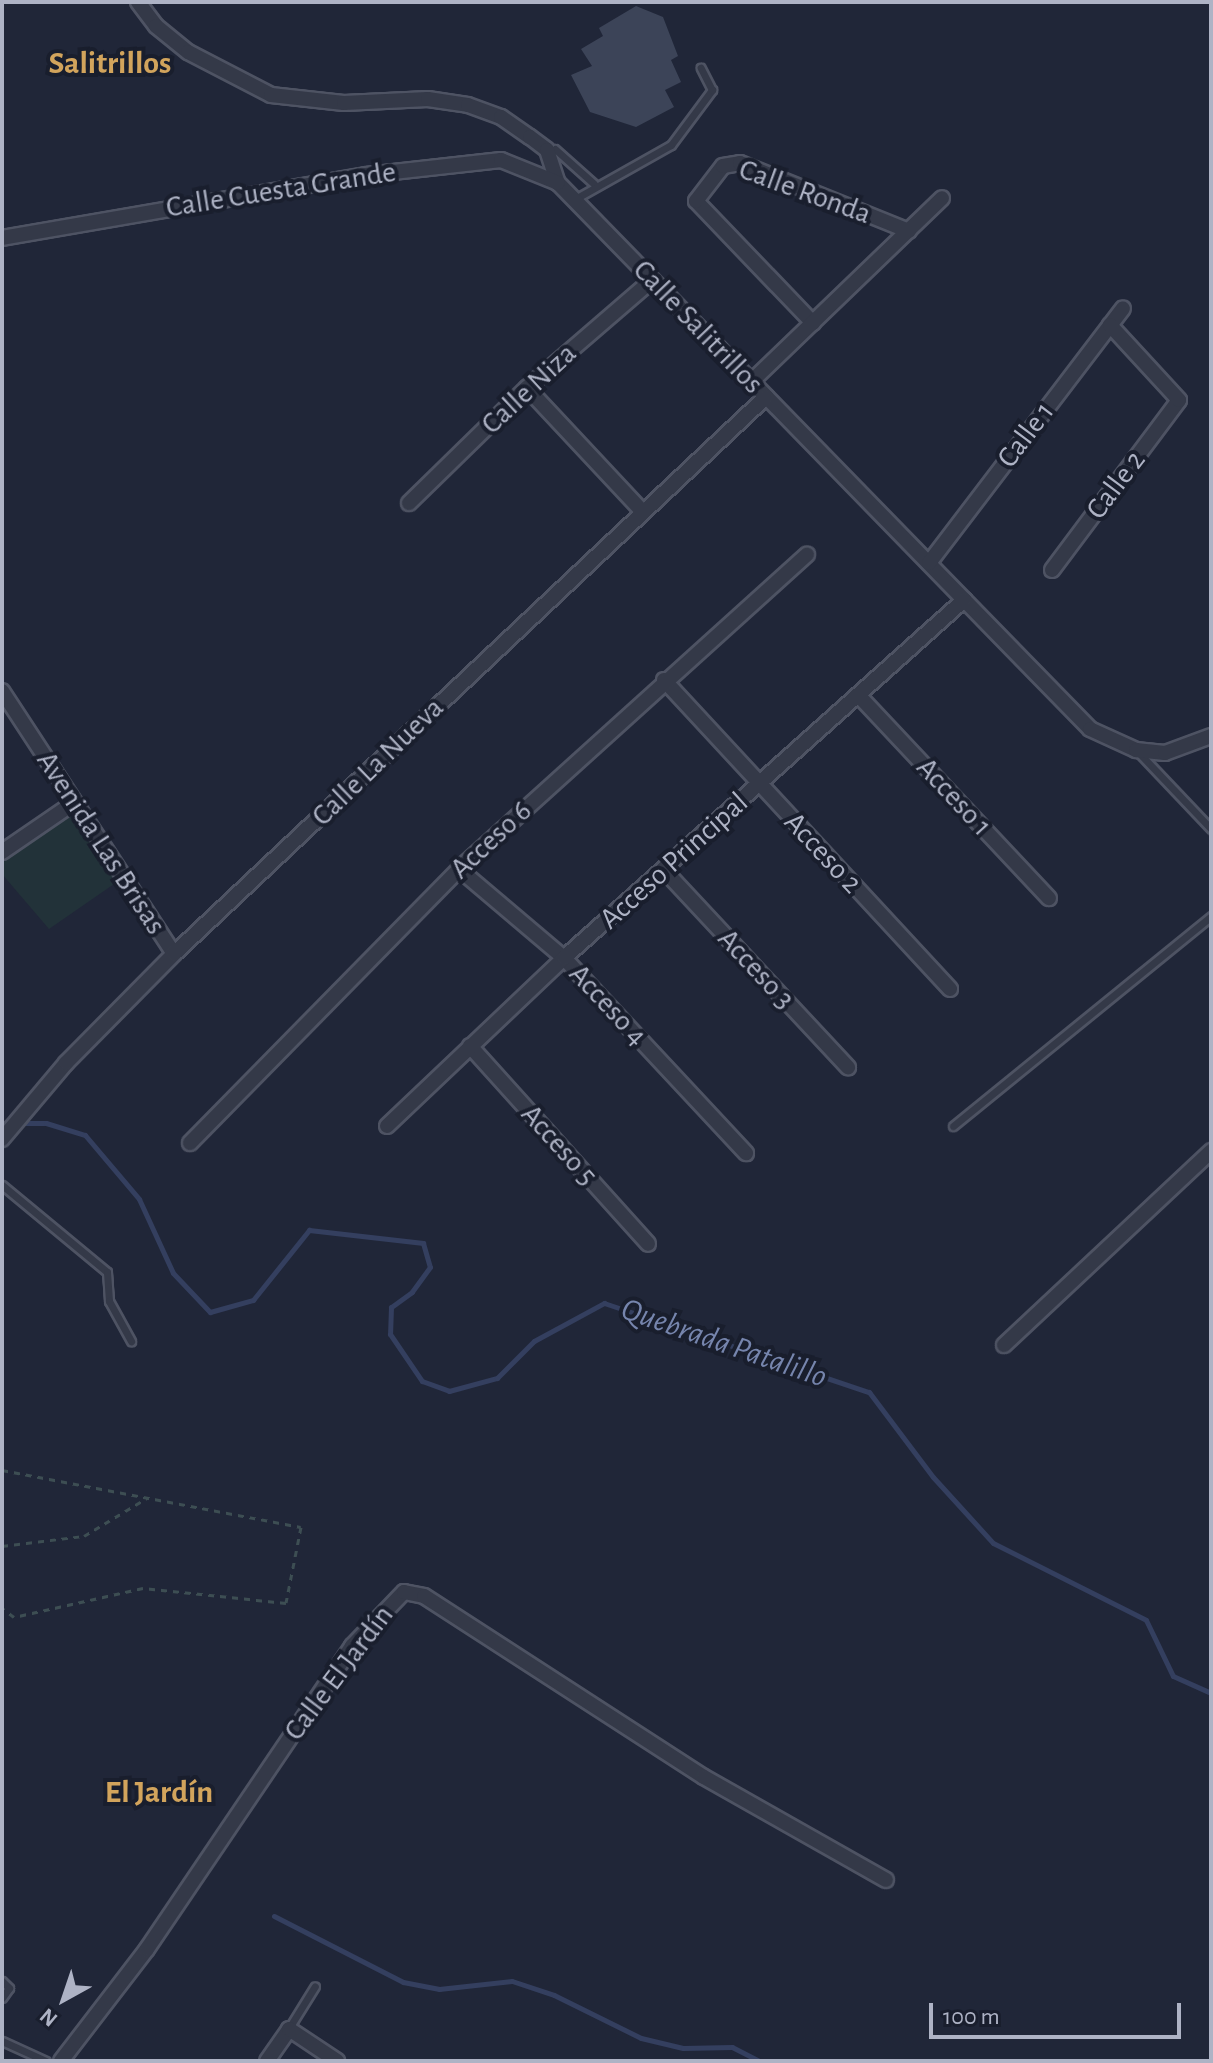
<!DOCTYPE html>
<meta charset="utf-8">
<style>
body{margin:0}
#map{position:relative;width:1213px;height:2063px;overflow:hidden;background:#202638;font-family:"Alegreya Sans",sans-serif}
div>[style]{position:absolute}
.green>*{inset:0;background:#223239}
.stream>*{height:5px;margin:-2.5px;padding:0 2.5px;transform-origin:2.5px;border-radius:2.5px;background:#343f5f}
.building>*{inset:0;background:#3c4458}
.path>*{height:3px;margin-top:-1.5px;transform-origin:0;background:repeating-linear-gradient(90deg,#3d4e53 0 6px,transparent 0 12px)}
.roads{filter:drop-shadow(2px 0 #4e5363) drop-shadow(-2px 0 #4e5363) drop-shadow(0 2px #4e5363) drop-shadow(0 -2px #4e5363)}
.service>*{height:7px;margin:-3.5px;padding:0 3.5px;transform-origin:3.5px;border-radius:3.5px;background:#343948}
.minor>*{height:14px;margin:-7px;padding:0 7px;transform-origin:7px;border-radius:7px;background:#343948}
span{translate:-50% -50%;white-space:nowrap;text-align:center;line-height:1.15;-webkit-text-stroke:8px #191e2d;paint-order:stroke}
.street-label{font-size:30px;color:#aeb3c5}
.neighbourhood-label{font-size:32px;color:#d2a45c;font-weight:700}
.water-label{font-size:32px;color:#7685ad;font-style:italic}
.frame{position:absolute;inset:0;border:4px solid #aeb3c5;pointer-events:none}
.north{position:absolute;left:24px;top:1959px;width:80px;height:80px;-webkit-text-stroke:6px #191e2d;paint-order:stroke;rotate:220deg;font-size:22px;font-weight:700;line-height:32px;text-align:center;color:#aeb3c5}
.north::after{content:'';display:block;margin:auto;width:28px;height:36px;background:#aeb3c5;clip-path:polygon(50% 0,100% 100%,50% 72%,0 100%)}
.scale{position:absolute;left:929px;top:2003px;width:252px;height:36px;box-sizing:border-box;border:4px solid #aeb3c5;border-top:0;padding-left:10px;font-size:24px;line-height:28px;white-space:nowrap;color:#aeb3c5;-webkit-text-stroke:6px #191e2d;paint-order:stroke}
</style>
<div id="map">
<div class="green">
<div style="clip-path:polygon(72px 815px,117px 882px,49px 929px,2px 874px,2px 861px)"></div>
</div>
<div class="stream">
<div style="left:2px;top:1123px;width:44px"></div>
<div style="left:46px;top:1123px;width:41px;rotate:17.1deg"></div>
<div style="left:85px;top:1135px;width:84px;rotate:49.8deg"></div>
<div style="left:139px;top:1199px;width:81px;rotate:65.3deg"></div>
<div style="left:173px;top:1273px;width:54px;rotate:46.5deg"></div>
<div style="left:210px;top:1312px;width:45px;rotate:-15.6deg"></div>
<div style="left:253px;top:1300px;width:90px;rotate:-51.3deg"></div>
<div style="left:309px;top:1230px;width:115px;rotate:6.5deg"></div>
<div style="left:423px;top:1243px;width:25px;rotate:74deg"></div>
<div style="left:430px;top:1267px;width:31px;rotate:126deg"></div>
<div style="left:412px;top:1292px;width:26px;rotate:144deg"></div>
<div style="left:391px;top:1307px;width:27px;rotate:92deg"></div>
<div style="left:390px;top:1334px;width:57px;rotate:55.8deg"></div>
<div style="left:422px;top:1381px;width:29px;rotate:20deg"></div>
<div style="left:449px;top:1391px;width:50px;rotate:-15.2deg"></div>
<div style="left:497px;top:1378px;width:52px;rotate:-45deg"></div>
<div style="left:534px;top:1341px;width:80px;rotate:-28.5deg"></div>
<div style="left:604px;top:1303px;width:280px;rotate:18.6deg"></div>
<div style="left:869px;top:1392px;width:106px;rotate:53deg"></div>
<div style="left:933px;top:1477px;width:89px;rotate:47.7deg"></div>
<div style="left:993px;top:1543px;width:171px;rotate:26.7deg"></div>
<div style="left:1146px;top:1620px;width:62px;rotate:64.3deg"></div>
<div style="left:1173px;top:1676px;width:42px;rotate:24.1deg"></div>
<div style="left:274px;top:1916px;width:145px;rotate:27.1deg"></div>
<div style="left:403px;top:1982px;width:37px;rotate:11deg"></div>
<div style="left:439px;top:1989px;width:73px;rotate:-6.3deg"></div>
<div style="left:512px;top:1981px;width:44px;rotate:18.4deg"></div>
<div style="left:554px;top:1995px;width:97px;rotate:26.3deg"></div>
<div style="left:641px;top:2038px;width:43px;rotate:13.4deg"></div>
<div style="left:683px;top:2048px;width:49px;rotate:-1.2deg"></div>
<div style="left:732px;top:2047px;width:30px;rotate:27deg"></div>
</div>
<div class="building">
<div style="clip-path:polygon(636px 6px,663px 17px,678px 56px,671px 60px,681px 82px,665px 90px,674px 107px,636px 127px,590px 112px,571px 75px,592px 66px,581px 49px,603px 36px,599px 28px)"></div>
</div>
<div class="path">
<div style="left:2px;top:1470px;width:304px;rotate:10.8deg"></div>
<div style="left:301px;top:1527px;width:77px;rotate:101.2deg"></div>
<div style="left:286px;top:1603px;width:144px;rotate:-174deg"></div>
<div style="left:143px;top:1588px;width:132px;rotate:167.3deg"></div>
<div style="left:14px;top:1617px;width:15px;rotate:-143deg"></div>
<div style="left:2px;top:1546px;width:83px;rotate:-7deg"></div>
<div style="left:84px;top:1536px;width:74px;rotate:-31.1deg"></div>
</div>
<div class="roads">
<div class="service">
<div style="left:555px;top:149px;width:52px;rotate:41.9deg"></div>
<div style="left:575px;top:199px;width:110px;rotate:-29.4deg"></div>
<div style="left:671px;top:145px;width:69px;rotate:-53.3deg"></div>
<div style="left:712px;top:90px;width:25px;rotate:-117deg"></div>
<div style="left:1138px;top:752px;width:106px;rotate:46.5deg"></div>
<div style="left:953px;top:1126px;width:333px;rotate:-39.1deg"></div>
<div style="left:2px;top:1185px;width:136px;rotate:39.6deg"></div>
<div style="left:107px;top:1272px;width:29px;rotate:86deg"></div>
<div style="left:109px;top:1301px;width:46px;rotate:61.2deg"></div>
<div style="left:2px;top:1981px;width:10px;rotate:45deg"></div>
<div style="left:9px;top:1988px;width:12px;rotate:125deg"></div>
<div style="left:289px;top:2028px;width:49px;rotate:-58.2deg"></div>
<div style="left:2px;top:2041px;width:48px;rotate:24.4deg"></div>
</div>
<div class="minor">
<div style="left:138px;top:2px;width:30px;rotate:53deg"></div>
<div style="left:156px;top:26px;width:41px;rotate:39.1deg"></div>
<div style="left:188px;top:52px;width:93px;rotate:27.4deg"></div>
<div style="left:271px;top:95px;width:73px;rotate:6.3deg"></div>
<div style="left:344px;top:103px;width:84px;rotate:-2.7deg"></div>
<div style="left:428px;top:99px;width:40px;rotate:8.5deg"></div>
<div style="left:468px;top:105px;width:35px;rotate:20deg"></div>
<div style="left:501px;top:117px;width:35px;rotate:35deg"></div>
<div style="left:530px;top:137px;width:21px;rotate:37deg"></div>
<div style="left:547px;top:150px;width:35px;rotate:72deg"></div>
<div style="left:558px;top:183px;width:762px;rotate:45.74deg"></div>
<div style="left:1090px;top:729px;width:51px;rotate:24.5deg"></div>
<div style="left:1136px;top:750px;width:29px;rotate:6deg"></div>
<div style="left:1165px;top:753px;width:49px;rotate:-20.3deg"></div>
<div style="left:2px;top:238px;width:369px;rotate:-9.8deg"></div>
<div style="left:366px;top:175px;width:136px;rotate:-6.3deg"></div>
<div style="left:501px;top:160px;width:61px;rotate:22deg"></div>
<div style="left:813px;top:323px;width:169px;rotate:-133.8deg"></div>
<div style="left:696px;top:201px;width:44px;rotate:-52.4deg"></div>
<div style="left:723px;top:166px;width:17px;rotate:-10deg"></div>
<div style="left:740px;top:163px;width:182px;rotate:21.9deg"></div>
<div style="left:751px;top:382px;width:265px;rotate:-43.9deg"></div>
<div style="left:527px;top:388px;width:168px;rotate:46.9deg"></div>
<div style="left:409px;top:503px;width:165px;rotate:-44.3deg"></div>
<div style="left:527px;top:388px;width:165px;rotate:-40.8deg"></div>
<div style="left:929px;top:563px;width:320px;rotate:-52.7deg"></div>
<div style="left:1052px;top:570px;width:212px;rotate:-53.2deg"></div>
<div style="left:1179px;top:400px;width:102px;rotate:-132.6deg"></div>
<div style="left:664px;top:680px;width:421px;rotate:47.2deg"></div>
<div style="left:2px;top:691px;width:314px;rotate:56.8deg"></div>
<div style="left:860px;top:697px;width:276px;rotate:46.8deg"></div>
<div style="left:2px;top:852px;width:88px;rotate:-34.4deg"></div>
<div style="left:459px;top:869px;width:138px;rotate:40.3deg"></div>
<div style="left:564px;top:958px;width:267px;rotate:47deg"></div>
<div style="left:664px;top:870px;width:270px;rotate:47deg"></div>
<div style="left:470px;top:1046px;width:266px;rotate:48deg"></div>
<div style="left:387px;top:1126px;width:244px;rotate:-43.5deg"></div>
<div style="left:564px;top:958px;width:537px;rotate:-41.83deg"></div>
<div style="left:2px;top:1139px;width:99px;rotate:-49.9deg"></div>
<div style="left:66px;top:1063px;width:153px;rotate:-45.3deg"></div>
<div style="left:174px;top:954px;width:813px;rotate:-43.26deg"></div>
<div style="left:190px;top:1143px;width:384px;rotate:-45.5deg"></div>
<div style="left:459px;top:869px;width:469px;rotate:-42.1deg"></div>
<div style="left:1004px;top:1345px;width:284px;rotate:-43.1deg"></div>
<div style="left:61px;top:2061px;width:141px;rotate:-52.5deg"></div>
<div style="left:147px;top:1949px;width:366px;rotate:-55.9deg"></div>
<div style="left:352px;top:1646px;width:75px;rotate:-46.1deg"></div>
<div style="left:404px;top:1592px;width:20px;rotate:11deg"></div>
<div style="left:424px;top:1596px;width:333px;rotate:32.9deg"></div>
<div style="left:704px;top:1777px;width:209px;rotate:29.5deg"></div>
<div style="left:267px;top:2061px;width:39px;rotate:-55deg"></div>
<div style="left:289px;top:2029px;width:58px;rotate:33.7deg"></div>
</div>
</div>
<div class="street-label">
<span style="left:281px;top:190px;rotate:-9deg">Calle Cuesta Grande</span>
<span style="left:805px;top:192px;rotate:20deg">Calle Ronda</span>
<span style="left:698px;top:327px;rotate:46deg">Calle Salitrillos</span>
<span style="left:529px;top:389px;rotate:-43deg">Calle Niza</span>
<span style="left:1026px;top:435px;rotate:-53deg">Calle 1</span>
<span style="left:1116px;top:485px;rotate:-53deg">Calle 2</span>
<span style="left:378px;top:762px;rotate:-44deg">Calle La Nueva</span>
<span style="left:954px;top:797px;rotate:47deg">Acceso 1</span>
<span style="left:491px;top:840px;rotate:-43deg">Acceso 6</span>
<span style="left:101px;top:843px;rotate:57deg">Avenida Las Brisas</span>
<span style="left:823px;top:853px;rotate:47deg">Acceso 2</span>
<span style="left:674px;top:861px;rotate:-42deg">Acceso Principal</span>
<span style="left:756px;top:969px;rotate:47deg">Acceso 3</span>
<span style="left:608px;top:1005px;rotate:47deg">Acceso 4</span>
<span style="left:559px;top:1145px;rotate:48deg">Acceso 5</span>
<span style="left:339px;top:1673px;rotate:-53deg">Calle El Jardín</span>
</div>
<div class="neighbourhood-label">
<span style="left:110px;top:63px">Salitrillos</span>
<span style="left:159px;top:1792px">El Jardín</span>
</div>
<div class="water-label">
<span style="left:724px;top:1343px;rotate:19deg">Quebrada Patalillo</span>
</div>
<div class="frame"></div>
<div class="north">N</div>
<div class="scale">100 m</div>
</div>
